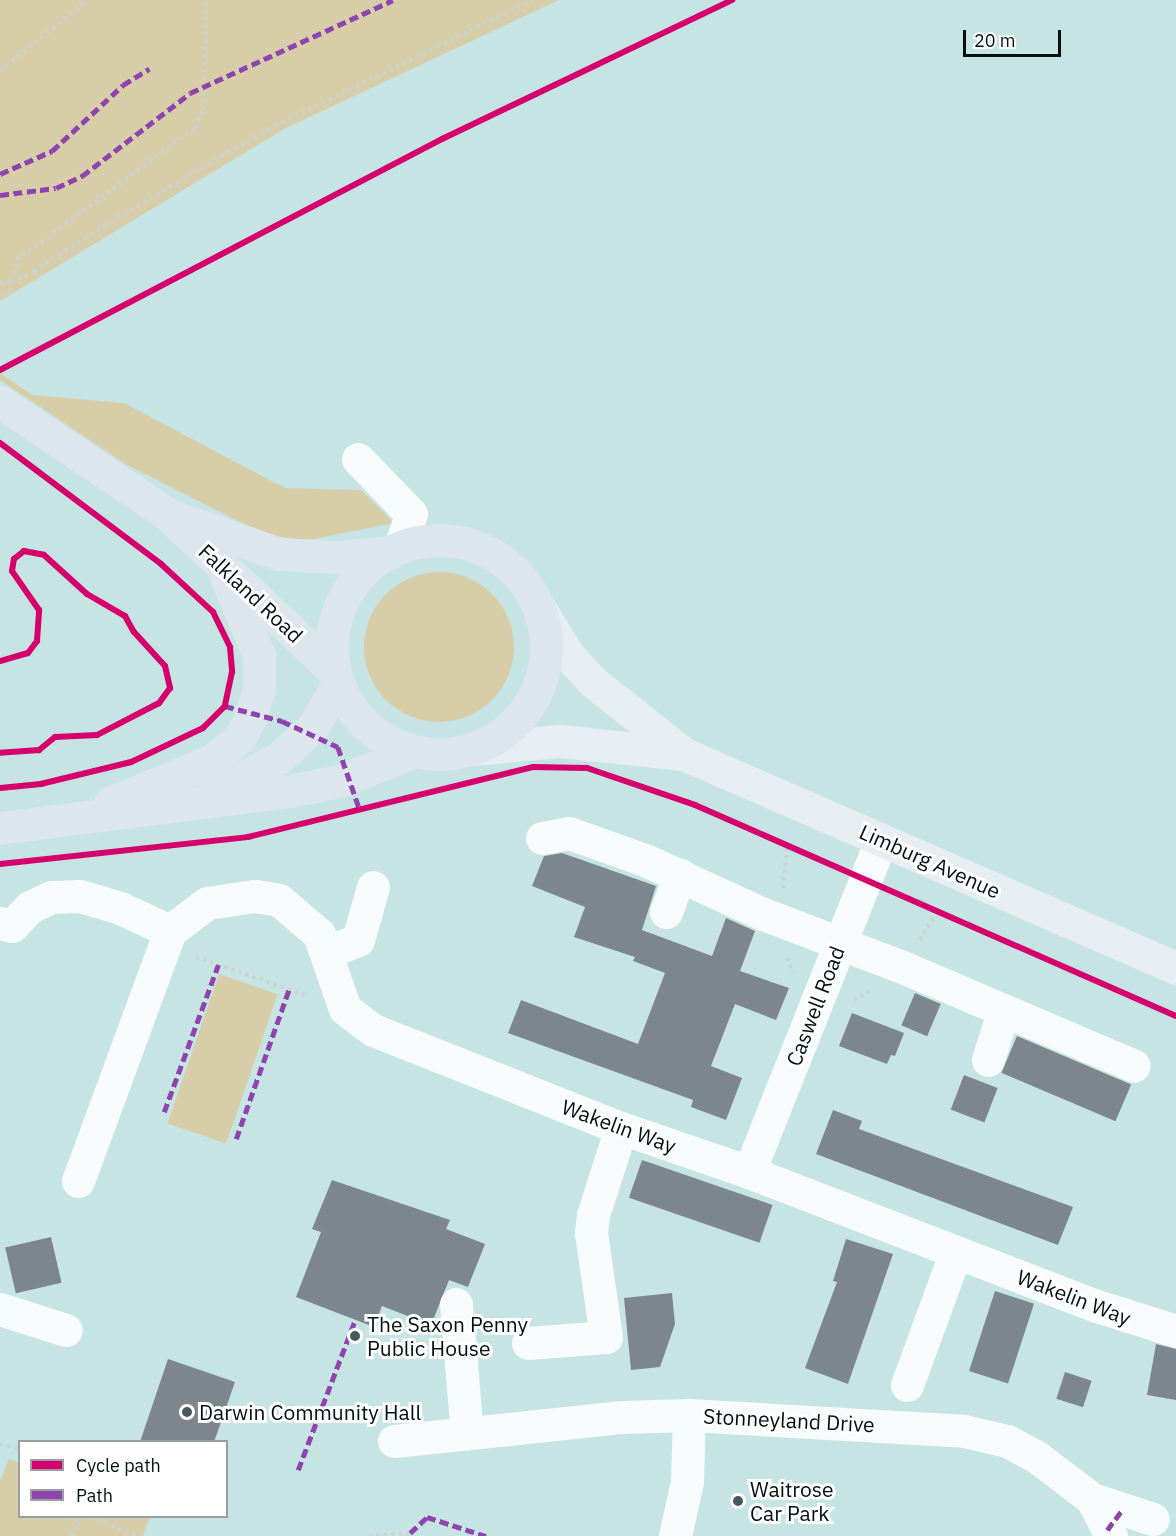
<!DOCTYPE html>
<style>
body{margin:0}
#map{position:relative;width:1176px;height:1536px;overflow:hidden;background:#c7e4e4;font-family:"IBM Plex Sans",sans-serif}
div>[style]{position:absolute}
.green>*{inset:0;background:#d8cda9;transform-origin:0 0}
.round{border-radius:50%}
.building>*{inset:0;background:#7d868d;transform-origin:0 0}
.path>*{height:4px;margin-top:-2px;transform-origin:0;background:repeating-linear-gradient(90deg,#cad3d3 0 3px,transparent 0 7.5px)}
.minor>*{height:33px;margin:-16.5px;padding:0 16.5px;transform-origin:16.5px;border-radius:16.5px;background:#f7fbfb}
.major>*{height:33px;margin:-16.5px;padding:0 16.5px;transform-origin:16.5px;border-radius:16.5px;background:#e6eef2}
.highway>*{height:33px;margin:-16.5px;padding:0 16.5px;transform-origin:16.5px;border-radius:16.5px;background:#dce6ec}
.highway>.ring{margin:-16.5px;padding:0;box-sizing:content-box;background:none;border:33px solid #dce6ec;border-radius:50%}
.quiet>*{height:4.5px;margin-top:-2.25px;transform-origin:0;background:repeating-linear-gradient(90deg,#8e44ad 0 9px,transparent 0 13.5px)}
.cycleway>*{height:6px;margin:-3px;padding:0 3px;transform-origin:3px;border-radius:3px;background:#d6006c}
.dots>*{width:16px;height:16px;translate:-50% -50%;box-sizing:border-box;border:3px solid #fff;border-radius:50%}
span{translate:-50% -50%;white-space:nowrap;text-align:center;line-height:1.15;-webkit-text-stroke:6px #fff;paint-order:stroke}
.street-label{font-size:21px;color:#001011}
.poi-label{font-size:21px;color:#001011}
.left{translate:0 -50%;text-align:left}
.legend{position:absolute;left:18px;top:1440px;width:210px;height:78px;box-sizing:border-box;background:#fff;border:2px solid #999fa0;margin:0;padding:8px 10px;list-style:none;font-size:18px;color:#001011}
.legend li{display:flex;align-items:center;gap:12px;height:30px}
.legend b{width:30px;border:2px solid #999fa0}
.scale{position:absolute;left:963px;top:30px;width:98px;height:27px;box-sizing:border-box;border:3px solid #001011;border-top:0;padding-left:8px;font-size:18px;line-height:21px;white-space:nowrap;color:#001011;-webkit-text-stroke:4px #fff;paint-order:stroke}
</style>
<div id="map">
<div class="green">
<div style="clip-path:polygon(0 0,559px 0,284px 129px,0 301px)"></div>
<div style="clip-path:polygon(0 373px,32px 395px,124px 403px,285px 488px,361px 490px,394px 523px,303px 541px,262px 533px,127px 465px,0 380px)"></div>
<div class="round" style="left:364px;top:572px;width:150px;height:150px"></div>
<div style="left:219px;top:974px;width:62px;height:158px;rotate:19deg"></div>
<div style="clip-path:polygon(9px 1459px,19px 1463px,20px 1516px,150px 1517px,143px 1536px,0 1536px,0 1481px)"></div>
</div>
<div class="building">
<div style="clip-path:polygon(562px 853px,656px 886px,642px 930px,712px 956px,726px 918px,755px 931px,740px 971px,789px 988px,776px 1020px,735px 1004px,711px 1066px,742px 1078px,726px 1120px,691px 1107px,693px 1100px,508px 1033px,521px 1000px,638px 1044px,665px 973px,633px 961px,635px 957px,574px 937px,585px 907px,532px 886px,544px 856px)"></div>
<div style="left:915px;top:993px;width:28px;height:35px;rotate:23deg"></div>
<div style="clip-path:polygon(852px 1013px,904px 1033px,895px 1056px,891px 1055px,887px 1064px,839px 1046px)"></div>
<div style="left:1017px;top:1036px;width:124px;height:40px;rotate:23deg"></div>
<div style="left:964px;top:1075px;width:36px;height:37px;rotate:21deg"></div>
<div style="clip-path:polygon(833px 1110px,862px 1121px,859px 1129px,1073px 1207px,1058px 1245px,816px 1154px)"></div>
<div style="left:642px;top:1160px;width:138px;height:40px;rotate:19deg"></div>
<div style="clip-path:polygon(332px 1180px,450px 1220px,446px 1229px,485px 1244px,468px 1287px,449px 1280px,431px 1325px,382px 1306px,374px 1327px,296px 1297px,321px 1232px,312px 1229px)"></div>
<div style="left:51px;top:1237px;width:47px;height:47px;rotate:77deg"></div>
<div style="clip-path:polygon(846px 1239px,893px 1254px,848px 1384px,805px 1368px,837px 1282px,833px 1281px)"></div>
<div style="left:995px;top:1291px;width:41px;height:84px;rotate:18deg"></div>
<div style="clip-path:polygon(672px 1293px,675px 1324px,660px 1367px,631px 1370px,624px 1298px)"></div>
<div style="clip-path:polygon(1156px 1344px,1176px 1349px,1176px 1400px,1147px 1395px)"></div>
<div style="clip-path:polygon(168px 1359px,235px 1382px,214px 1442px,140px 1442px)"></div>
<div style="left:1065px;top:1372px;width:28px;height:28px;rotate:18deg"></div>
</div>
<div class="path">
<div style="left:0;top:71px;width:112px;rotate:-39.2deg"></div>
<div style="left:0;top:284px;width:11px;rotate:-15deg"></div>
<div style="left:11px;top:281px;width:22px;rotate:-74deg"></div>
<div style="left:17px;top:260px;width:222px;rotate:-36.6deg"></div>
<div style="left:195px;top:128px;width:20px;rotate:-66deg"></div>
<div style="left:203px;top:110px;width:110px;rotate:-87.9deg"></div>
<div style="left:0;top:296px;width:11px;rotate:-27deg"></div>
<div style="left:10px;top:291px;width:10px;rotate:-84deg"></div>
<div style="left:11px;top:281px;width:25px;rotate:-21deg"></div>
<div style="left:34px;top:272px;width:85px;rotate:-33.5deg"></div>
<div style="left:105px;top:225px;width:189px;rotate:-30.5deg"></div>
<div style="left:268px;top:129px;width:294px;rotate:-26deg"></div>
<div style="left:783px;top:888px;width:41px;rotate:-84.4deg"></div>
<div style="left:920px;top:940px;width:36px;rotate:-60deg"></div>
<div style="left:196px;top:957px;width:115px;rotate:19.2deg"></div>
<div style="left:787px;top:958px;width:16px;rotate:68deg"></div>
<div style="left:854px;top:1000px;width:20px;rotate:-30deg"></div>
<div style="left:0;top:1444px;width:21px;rotate:14deg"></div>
<div style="left:91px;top:1516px;width:49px;rotate:24deg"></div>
<div style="left:72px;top:1536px;width:21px;rotate:-71deg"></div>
<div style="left:369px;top:1536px;width:41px;rotate:-4.2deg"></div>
</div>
<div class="minor">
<div style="left:358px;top:459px;width:76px;rotate:46.1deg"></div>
<div style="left:411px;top:514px;width:35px;rotate:108deg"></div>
<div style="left:542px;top:838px;width:27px;rotate:-10deg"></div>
<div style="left:569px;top:833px;width:81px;rotate:19.6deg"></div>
<div style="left:645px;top:860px;width:130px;rotate:24.6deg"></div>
<div style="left:763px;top:914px;width:147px;rotate:20.8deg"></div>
<div style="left:900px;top:966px;width:254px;rotate:23.1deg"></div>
<div style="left:666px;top:912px;width:40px;rotate:-69.8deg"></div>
<div style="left:0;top:923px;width:12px;rotate:14deg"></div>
<div style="left:12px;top:926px;width:26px;rotate:-47deg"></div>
<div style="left:30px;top:907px;width:23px;rotate:-25deg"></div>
<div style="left:51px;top:897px;width:29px;rotate:-2deg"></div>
<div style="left:80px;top:896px;width:42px;rotate:16.7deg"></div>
<div style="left:120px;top:908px;width:55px;rotate:24.7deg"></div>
<div style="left:327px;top:952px;width:33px;rotate:-21deg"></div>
<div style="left:358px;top:940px;width:55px;rotate:-74.2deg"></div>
<div style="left:988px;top:1060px;width:50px;rotate:-72.6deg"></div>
<div style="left:749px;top:1172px;width:357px;rotate:-68.3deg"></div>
<div style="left:78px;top:1181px;width:266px;rotate:-69.8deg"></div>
<div style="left:170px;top:931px;width:46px;rotate:-37.1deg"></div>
<div style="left:207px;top:903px;width:49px;rotate:-8.3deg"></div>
<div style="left:255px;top:896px;width:24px;rotate:9deg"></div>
<div style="left:279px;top:900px;width:52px;rotate:40.4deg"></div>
<div style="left:319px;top:934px;width:79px;rotate:70.9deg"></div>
<div style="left:345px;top:1009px;width:35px;rotate:37deg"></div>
<div style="left:373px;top:1030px;width:267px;rotate:21.6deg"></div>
<div style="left:621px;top:1128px;width:135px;rotate:19deg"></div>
<div style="left:749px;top:1172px;width:373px;rotate:21.1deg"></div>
<div style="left:1097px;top:1306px;width:83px;rotate:17.6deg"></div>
<div style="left:456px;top:1304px;width:130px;rotate:85.2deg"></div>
<div style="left:0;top:1309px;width:69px;rotate:17.7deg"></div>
<div style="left:528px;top:1343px;width:78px;rotate:-4.4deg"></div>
<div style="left:606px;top:1337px;width:105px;rotate:-98.2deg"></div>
<div style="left:591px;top:1233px;width:18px;rotate:-84deg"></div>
<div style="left:593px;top:1215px;width:91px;rotate:-72.2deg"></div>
<div style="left:907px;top:1385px;width:140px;rotate:-69.9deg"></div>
<div style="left:394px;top:1441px;width:230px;rotate:-6deg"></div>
<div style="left:623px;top:1417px;width:66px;rotate:-1.7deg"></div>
<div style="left:689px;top:1415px;width:275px;rotate:3.3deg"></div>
<div style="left:964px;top:1431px;width:44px;rotate:13.1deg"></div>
<div style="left:1007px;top:1441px;width:34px;rotate:28deg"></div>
<div style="left:1037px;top:1457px;width:69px;rotate:37.4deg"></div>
<div style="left:1092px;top:1499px;width:64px;rotate:18.2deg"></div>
<div style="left:1092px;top:1499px;width:42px;rotate:62.8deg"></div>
<div style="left:675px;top:1536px;width:55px;rotate:-77.5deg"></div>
<div style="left:687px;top:1482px;width:67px;rotate:-88.3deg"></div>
</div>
<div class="major">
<div style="left:538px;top:606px;width:59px;rotate:58.2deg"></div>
<div style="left:569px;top:656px;width:34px;rotate:47deg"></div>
<div style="left:592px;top:681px;width:117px;rotate:38.4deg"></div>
<div style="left:684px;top:754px;width:537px;rotate:23.51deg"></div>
<div style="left:472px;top:749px;width:88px;rotate:-5.2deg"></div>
<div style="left:560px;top:741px;width:125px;rotate:6deg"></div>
</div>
<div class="highway">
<div style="left:0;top:402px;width:201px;rotate:33.8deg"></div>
<div style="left:167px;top:514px;width:231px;rotate:43.2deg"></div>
<div style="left:178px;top:518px;width:107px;rotate:19.6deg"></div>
<div style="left:279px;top:554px;width:57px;rotate:3deg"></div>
<div style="left:336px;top:557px;width:56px;rotate:-5.1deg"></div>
<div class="ring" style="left:332px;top:540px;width:181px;height:181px"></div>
<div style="left:210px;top:795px;width:80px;rotate:-28.5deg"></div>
<div style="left:280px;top:757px;width:43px;rotate:-42.2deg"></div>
<div style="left:312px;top:728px;width:50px;rotate:-58.8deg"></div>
<div style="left:110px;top:803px;width:112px;rotate:-22.7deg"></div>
<div style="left:213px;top:760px;width:35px;rotate:-40deg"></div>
<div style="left:240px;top:737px;width:21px;rotate:-62deg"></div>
<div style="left:250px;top:718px;width:31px;rotate:-73deg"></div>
<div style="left:259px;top:688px;width:33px;rotate:-90deg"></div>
<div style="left:259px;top:655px;width:82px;rotate:-113.1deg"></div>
<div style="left:0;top:828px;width:292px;rotate:-7.3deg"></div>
<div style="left:290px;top:791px;width:50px;rotate:-11.5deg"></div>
<div style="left:339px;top:781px;width:80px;rotate:-21.1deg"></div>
</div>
<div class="quiet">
<div style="left:0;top:174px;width:57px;rotate:-23.9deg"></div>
<div style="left:52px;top:151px;width:97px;rotate:-42.9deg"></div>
<div style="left:123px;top:85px;width:31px;rotate:-32deg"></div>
<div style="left:0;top:195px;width:56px;rotate:-7.1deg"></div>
<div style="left:56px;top:188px;width:29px;rotate:-25deg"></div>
<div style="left:82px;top:176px;width:136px;rotate:-37.5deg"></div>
<div style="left:190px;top:93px;width:223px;rotate:-24.6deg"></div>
<div style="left:225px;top:706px;width:59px;rotate:14.7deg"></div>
<div style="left:282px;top:721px;width:62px;rotate:24.9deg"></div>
<div style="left:338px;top:747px;width:67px;rotate:70.8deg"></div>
<div style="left:164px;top:1112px;width:157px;rotate:-69.8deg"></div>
<div style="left:236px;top:1139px;width:159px;rotate:-70.5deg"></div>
<div style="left:298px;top:1470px;width:160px;rotate:-69.2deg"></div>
<div style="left:1107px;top:1530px;width:26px;rotate:-53deg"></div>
<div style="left:410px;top:1533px;width:23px;rotate:-43deg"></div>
<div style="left:427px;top:1517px;width:62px;rotate:17.9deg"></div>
</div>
<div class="cycleway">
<div style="left:0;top:370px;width:499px;rotate:-27.6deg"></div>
<div style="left:442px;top:139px;width:322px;rotate:-25.6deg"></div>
<div style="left:0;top:443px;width:201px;rotate:36.9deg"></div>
<div style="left:161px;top:564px;width:71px;rotate:42.7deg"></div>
<div style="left:213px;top:612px;width:39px;rotate:64deg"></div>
<div style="left:230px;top:647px;width:25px;rotate:85deg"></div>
<div style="left:232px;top:672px;width:35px;rotate:102deg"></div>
<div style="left:225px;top:706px;width:31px;rotate:135deg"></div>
<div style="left:203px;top:728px;width:80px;rotate:154.7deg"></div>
<div style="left:131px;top:762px;width:93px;rotate:166.3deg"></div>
<div style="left:41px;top:784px;width:41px;rotate:174.4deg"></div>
<div style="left:0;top:661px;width:29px;rotate:-16deg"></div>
<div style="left:28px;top:653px;width:15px;rotate:-53deg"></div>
<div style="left:37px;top:641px;width:31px;rotate:-86deg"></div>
<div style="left:39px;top:610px;width:47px;rotate:-124.7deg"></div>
<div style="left:12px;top:571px;width:12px;rotate:-81deg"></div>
<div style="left:14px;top:559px;width:13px;rotate:-39deg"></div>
<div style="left:24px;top:551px;width:20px;rotate:11deg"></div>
<div style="left:44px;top:555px;width:58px;rotate:42.2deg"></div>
<div style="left:87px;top:594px;width:44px;rotate:30.1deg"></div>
<div style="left:125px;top:616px;width:18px;rotate:61deg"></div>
<div style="left:134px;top:632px;width:46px;rotate:47.6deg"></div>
<div style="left:165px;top:666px;width:23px;rotate:77deg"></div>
<div style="left:170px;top:688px;width:19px;rotate:126deg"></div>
<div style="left:159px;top:703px;width:70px;rotate:152.7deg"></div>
<div style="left:97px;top:735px;width:42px;rotate:177.3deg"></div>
<div style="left:55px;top:737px;width:21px;rotate:141deg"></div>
<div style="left:39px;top:750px;width:39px;rotate:176deg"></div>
<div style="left:0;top:864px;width:249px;rotate:-6.2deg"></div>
<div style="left:248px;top:837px;width:293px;rotate:-13.8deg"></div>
<div style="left:533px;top:767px;width:54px;rotate:1.1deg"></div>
<div style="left:587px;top:768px;width:114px;rotate:18.9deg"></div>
<div style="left:695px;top:805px;width:525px;rotate:23.69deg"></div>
</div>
<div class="dots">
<div style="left:355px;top:1336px;background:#465a5b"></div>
<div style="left:187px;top:1412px;background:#465a5b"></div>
<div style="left:738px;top:1501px;background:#465a5b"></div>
</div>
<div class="street-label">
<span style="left:251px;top:593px;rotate:43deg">Falkland Road</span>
<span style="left:930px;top:861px;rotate:24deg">Limburg Avenue</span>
<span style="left:815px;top:1006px;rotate:-69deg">Caswell Road</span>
<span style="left:619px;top:1126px;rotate:20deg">Wakelin Way</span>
<span style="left:1074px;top:1297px;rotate:21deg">Wakelin Way</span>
<span style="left:789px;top:1420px;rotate:3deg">Stonneyland Drive</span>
</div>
<div class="poi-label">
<span class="left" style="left:367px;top:1336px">The Saxon Penny<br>Public House</span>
<span class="left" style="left:199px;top:1412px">Darwin Community Hall</span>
<span class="left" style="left:750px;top:1501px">Waitrose<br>Car Park</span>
</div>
<ul class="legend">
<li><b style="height:8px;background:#d6006c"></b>Cycle path</li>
<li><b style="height:8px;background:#8e44ad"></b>Path</li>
</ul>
<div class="scale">20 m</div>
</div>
